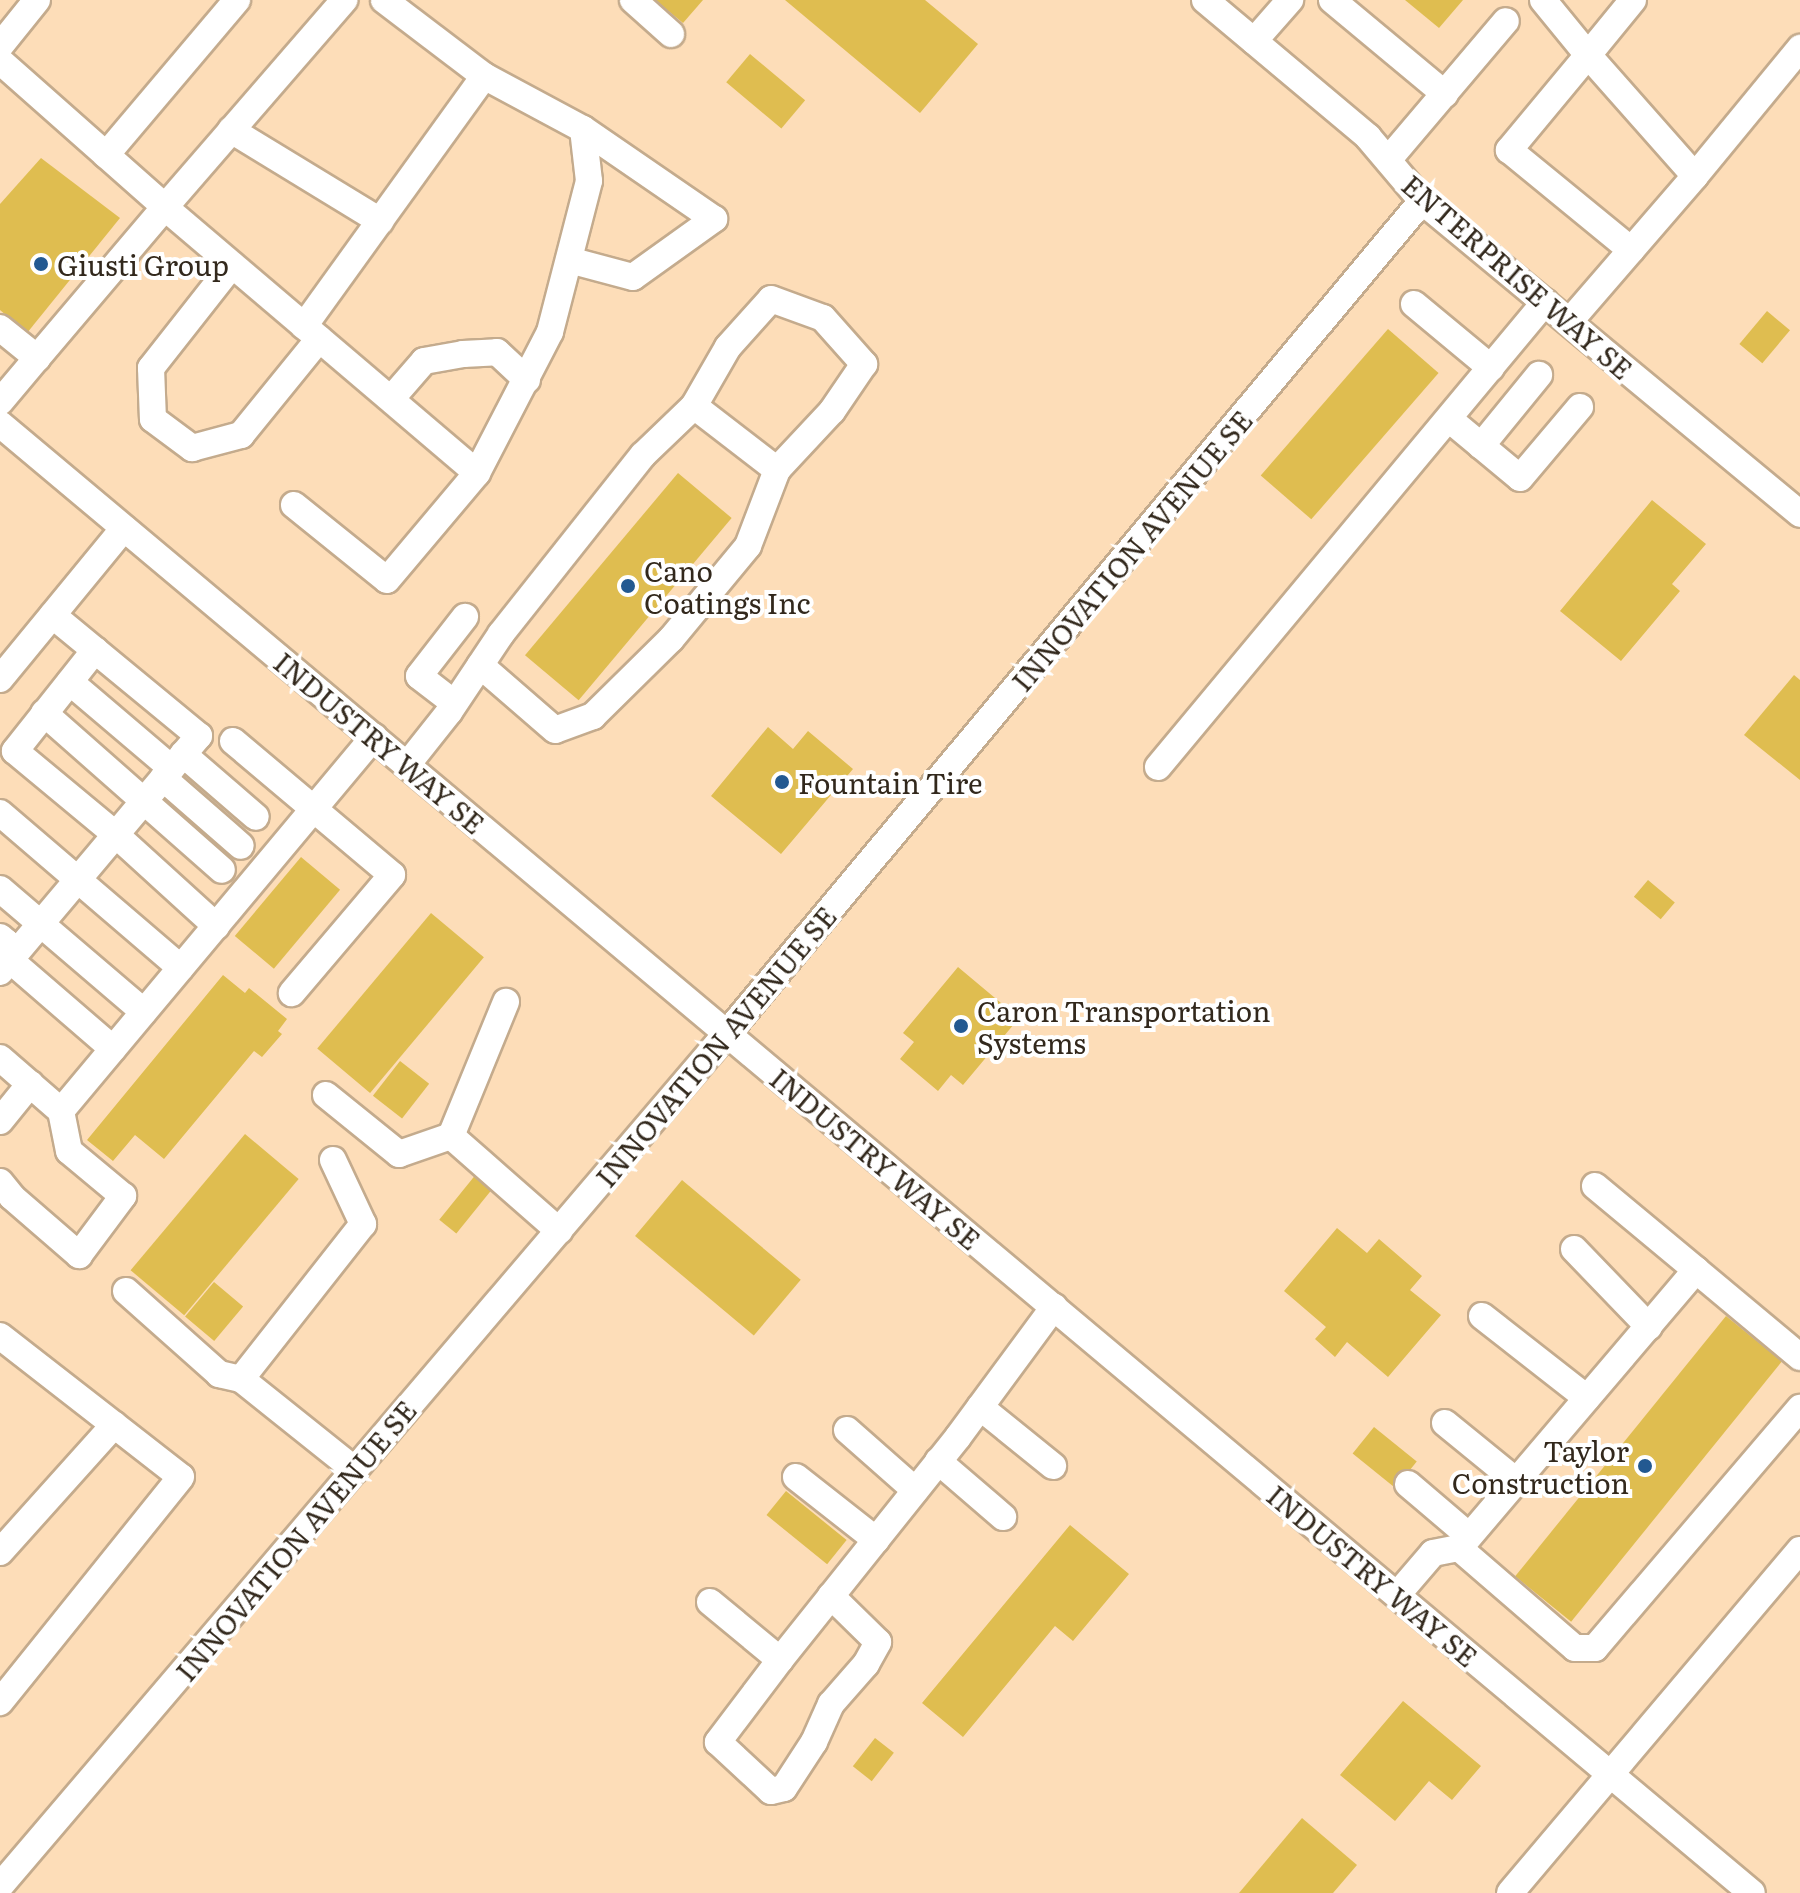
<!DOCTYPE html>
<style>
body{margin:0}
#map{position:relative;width:1800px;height:1893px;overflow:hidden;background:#fbe6cd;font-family:Literata,serif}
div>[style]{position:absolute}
.built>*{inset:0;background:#fdddb8;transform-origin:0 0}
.building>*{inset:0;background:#dfbd50;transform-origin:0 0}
.roads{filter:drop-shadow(2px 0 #c4ab8d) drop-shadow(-2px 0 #c4ab8d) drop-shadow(0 2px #c4ab8d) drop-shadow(0 -2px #c4ab8d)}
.minor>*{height:26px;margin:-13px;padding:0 13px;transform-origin:13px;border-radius:13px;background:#fff}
.dots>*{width:22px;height:22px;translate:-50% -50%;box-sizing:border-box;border:4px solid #fff;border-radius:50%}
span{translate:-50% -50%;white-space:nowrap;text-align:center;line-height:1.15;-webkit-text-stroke:8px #fff;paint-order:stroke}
.poi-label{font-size:28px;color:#32281c}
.left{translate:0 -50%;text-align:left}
.right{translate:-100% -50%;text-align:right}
.street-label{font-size:28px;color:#32281c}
</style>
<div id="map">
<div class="built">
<div style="left:0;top:0;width:1800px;height:1893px"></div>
</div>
<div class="building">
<div style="clip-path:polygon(655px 0,703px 0,683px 23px)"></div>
<div style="clip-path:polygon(785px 0,925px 0,978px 44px,920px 113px)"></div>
<div style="clip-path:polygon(1405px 0,1463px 0,1439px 28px)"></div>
<div style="left:750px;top:54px;width:72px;height:37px;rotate:40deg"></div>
<div style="clip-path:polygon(41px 158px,120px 218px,27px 333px,0 310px,0 204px)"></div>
<div style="left:1767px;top:311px;width:30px;height:43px;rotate:40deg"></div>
<div style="left:1388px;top:329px;width:67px;height:194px;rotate:41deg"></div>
<div style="left:678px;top:473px;width:70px;height:238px;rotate:40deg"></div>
<div style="clip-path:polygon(1652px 500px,1706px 544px,1672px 584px,1680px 591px,1621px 661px,1560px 611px)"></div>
<div style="clip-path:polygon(1794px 675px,1800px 680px,1800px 780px,1744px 735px)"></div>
<div style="clip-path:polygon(768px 727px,793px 749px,808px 731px,853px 769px,781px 854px,711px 796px)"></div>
<div style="left:301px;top:857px;width:51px;height:103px;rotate:40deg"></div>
<div style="left:1648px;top:880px;width:35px;height:22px;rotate:40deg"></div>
<div style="left:431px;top:913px;width:69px;height:177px;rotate:40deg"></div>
<div style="clip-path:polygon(958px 967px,1019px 1018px,963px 1085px,951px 1075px,938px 1091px,900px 1059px,914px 1042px,903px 1033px)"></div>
<div style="clip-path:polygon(223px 975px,245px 993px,249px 988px,287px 1019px,278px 1031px,282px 1034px,262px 1057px,254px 1051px,164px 1159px,135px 1135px,113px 1161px,87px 1140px)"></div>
<div style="left:400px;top:1061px;width:37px;height:44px;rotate:38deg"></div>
<div style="left:245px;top:1134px;width:70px;height:178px;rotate:40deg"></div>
<div style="left:477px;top:1173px;width:22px;height:60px;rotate:39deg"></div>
<div style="left:682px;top:1180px;width:155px;height:73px;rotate:40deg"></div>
<div style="clip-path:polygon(1337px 1228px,1367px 1253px,1379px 1239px,1422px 1276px,1410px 1290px,1441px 1315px,1388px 1377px,1347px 1342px,1335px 1357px,1315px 1339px,1326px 1327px,1284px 1291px)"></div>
<div style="left:214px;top:1282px;width:38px;height:45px;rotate:40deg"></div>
<div style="left:1726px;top:1316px;width:72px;height:335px;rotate:39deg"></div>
<div style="left:1374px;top:1427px;width:55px;height:34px;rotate:39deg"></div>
<div style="left:786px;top:1491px;width:78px;height:31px;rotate:39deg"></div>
<div style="clip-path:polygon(1070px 1525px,1129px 1574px,1073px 1641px,1055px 1626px,963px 1737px,922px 1703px)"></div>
<div style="clip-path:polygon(1403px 1701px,1481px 1766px,1452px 1800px,1429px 1781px,1395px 1821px,1340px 1775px)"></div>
<div style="left:875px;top:1738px;width:24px;height:36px;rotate:38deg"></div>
<div style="clip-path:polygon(1302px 1818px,1357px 1865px,1333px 1893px,1239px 1893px)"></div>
</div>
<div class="roads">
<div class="minor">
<div style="left:384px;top:0;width:126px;rotate:37.2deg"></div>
<div style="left:633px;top:0;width:51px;rotate:41.8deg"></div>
<div style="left:1205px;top:0;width:213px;rotate:40deg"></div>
<div style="left:1368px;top:137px;width:84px;rotate:49.8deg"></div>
<div style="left:1422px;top:201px;width:491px;rotate:39.6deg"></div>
<div style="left:1332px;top:0;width:147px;rotate:39.8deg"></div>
<div style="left:1543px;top:0;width:71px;rotate:50.7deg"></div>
<div style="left:1588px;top:55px;width:124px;rotate:129.7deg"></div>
<div style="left:1509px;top:150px;width:158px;rotate:39.3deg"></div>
<div style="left:1254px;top:41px;width:55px;rotate:-48.7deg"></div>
<div style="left:0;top:46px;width:59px;rotate:-51.2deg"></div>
<div style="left:0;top:61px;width:220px;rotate:41.5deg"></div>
<div style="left:165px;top:207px;width:198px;rotate:130.3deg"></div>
<div style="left:231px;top:130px;width:175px;rotate:31.4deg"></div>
<div style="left:106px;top:155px;width:203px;rotate:-49.8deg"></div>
<div style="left:1388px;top:160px;width:182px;rotate:-49.7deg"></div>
<div style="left:1695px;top:176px;width:166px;rotate:-50.6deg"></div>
<div style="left:569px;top:260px;width:66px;rotate:14.9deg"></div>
<div style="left:633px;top:277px;width:100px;rotate:-35.6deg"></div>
<div style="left:714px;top:219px;width:159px;rotate:-145.5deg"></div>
<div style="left:232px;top:265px;width:131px;rotate:128.2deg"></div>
<div style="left:151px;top:368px;width:51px;rotate:87.8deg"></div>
<div style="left:153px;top:419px;width:49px;rotate:36.6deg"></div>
<div style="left:192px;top:448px;width:51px;rotate:-14.9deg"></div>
<div style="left:241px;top:435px;width:124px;rotate:-50.9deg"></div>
<div style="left:1414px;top:304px;width:100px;rotate:39.7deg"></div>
<div style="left:1569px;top:322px;width:193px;rotate:-49.2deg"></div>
<div style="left:1695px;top:176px;width:162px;rotate:-131.5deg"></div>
<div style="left:1588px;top:55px;width:71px;rotate:-50.7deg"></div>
<div style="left:304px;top:326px;width:308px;rotate:-54.2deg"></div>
<div style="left:484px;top:76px;width:112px;rotate:28.2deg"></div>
<div style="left:583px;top:129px;width:52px;rotate:83.4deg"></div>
<div style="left:589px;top:181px;width:156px;rotate:104.5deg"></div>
<div style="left:550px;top:332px;width:159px;rotate:117.4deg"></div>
<div style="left:0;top:328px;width:48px;rotate:39deg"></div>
<div style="left:37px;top:358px;width:57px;rotate:130.1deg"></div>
<div style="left:391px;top:399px;width:50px;rotate:-49deg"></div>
<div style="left:424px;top:361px;width:40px;rotate:-10deg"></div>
<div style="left:463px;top:354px;width:34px;rotate:-3deg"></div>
<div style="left:497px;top:352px;width:41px;rotate:43deg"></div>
<div style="left:694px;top:406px;width:105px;rotate:37.6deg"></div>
<div style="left:1449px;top:419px;width:92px;rotate:39.7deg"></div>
<div style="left:1520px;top:478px;width:93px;rotate:-49.8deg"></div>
<div style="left:0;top:424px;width:2286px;rotate:39.98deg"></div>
<div style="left:1481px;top:446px;width:92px;rotate:-50.8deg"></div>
<div style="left:294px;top:505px;width:119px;rotate:38.9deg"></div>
<div style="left:387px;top:580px;width:140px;rotate:-49.9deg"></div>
<div style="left:477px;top:473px;width:410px;rotate:-139.6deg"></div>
<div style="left:165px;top:207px;width:274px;rotate:-49.1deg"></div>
<div style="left:95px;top:650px;width:129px;rotate:128.4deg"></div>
<div style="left:15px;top:751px;width:130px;rotate:39.7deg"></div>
<div style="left:115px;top:834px;width:137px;rotate:42.3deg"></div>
<div style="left:0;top:679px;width:195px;rotate:-50.6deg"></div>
<div style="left:70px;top:682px;width:133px;rotate:40.4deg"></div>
<div style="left:454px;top:703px;width:44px;rotate:-142.4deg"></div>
<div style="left:419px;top:676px;width:75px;rotate:-52.1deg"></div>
<div style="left:44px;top:713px;width:237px;rotate:41.4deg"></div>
<div style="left:233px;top:741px;width:208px;rotate:40.1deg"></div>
<div style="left:392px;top:875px;width:155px;rotate:130.3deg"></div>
<div style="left:183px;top:754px;width:96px;rotate:40.8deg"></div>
<div style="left:407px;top:765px;width:68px;rotate:-51.6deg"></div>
<div style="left:449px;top:712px;width:94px;rotate:-56.3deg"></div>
<div style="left:501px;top:634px;width:228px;rotate:-51.6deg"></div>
<div style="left:643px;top:455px;width:71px;rotate:-43.9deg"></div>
<div style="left:694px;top:406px;width:68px;rotate:-60deg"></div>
<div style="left:728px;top:347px;width:64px;rotate:-48.1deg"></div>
<div style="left:771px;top:299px;width:55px;rotate:20.1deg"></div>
<div style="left:823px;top:318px;width:62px;rotate:48.3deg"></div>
<div style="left:864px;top:364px;width:57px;rotate:124.2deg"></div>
<div style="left:832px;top:411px;width:81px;rotate:133deg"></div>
<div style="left:777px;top:470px;width:81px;rotate:110.9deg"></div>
<div style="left:748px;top:546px;width:121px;rotate:129.6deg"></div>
<div style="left:671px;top:639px;width:110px;rotate:135.4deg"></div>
<div style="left:593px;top:716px;width:40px;rotate:159.8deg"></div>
<div style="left:555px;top:730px;width:99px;rotate:-139.1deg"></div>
<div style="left:1158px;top:767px;width:605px;rotate:-50.23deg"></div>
<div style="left:163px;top:778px;width:103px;rotate:41.1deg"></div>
<div style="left:0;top:813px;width:238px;rotate:40.6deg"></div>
<div style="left:0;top:889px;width:189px;rotate:40.5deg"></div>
<div style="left:0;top:937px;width:8px;rotate:40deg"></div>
<div style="left:6px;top:942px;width:18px;rotate:77deg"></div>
<div style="left:10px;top:960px;width:136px;rotate:40.8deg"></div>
<div style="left:0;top:972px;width:309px;rotate:-49.9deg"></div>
<div style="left:199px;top:736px;width:190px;rotate:-140.5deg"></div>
<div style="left:0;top:1058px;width:81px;rotate:41deg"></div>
<div style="left:61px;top:1111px;width:488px;rotate:-50.1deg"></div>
<div style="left:326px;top:1095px;width:94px;rotate:38.9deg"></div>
<div style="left:399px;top:1154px;width:55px;rotate:-19.1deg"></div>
<div style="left:451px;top:1136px;width:144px;rotate:41.3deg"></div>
<div style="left:0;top:1121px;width:48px;rotate:-51deg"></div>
<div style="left:451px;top:1136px;width:145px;rotate:-67.7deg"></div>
<div style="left:333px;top:1160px;width:71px;rotate:64.9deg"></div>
<div style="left:363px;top:1224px;width:197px;rotate:128.2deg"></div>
<div style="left:241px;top:1379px;width:146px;rotate:38.6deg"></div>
<div style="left:0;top:1182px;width:19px;rotate:51deg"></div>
<div style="left:12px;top:1197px;width:89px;rotate:40.9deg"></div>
<div style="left:79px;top:1255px;width:74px;rotate:-53.3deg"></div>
<div style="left:123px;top:1196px;width:70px;rotate:-140.2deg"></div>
<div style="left:69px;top:1151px;width:41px;rotate:-101.3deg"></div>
<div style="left:1595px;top:1186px;width:131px;rotate:39.7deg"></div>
<div style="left:1574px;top:1249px;width:108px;rotate:46.1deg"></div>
<div style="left:126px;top:1291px;width:125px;rotate:41.7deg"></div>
<div style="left:219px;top:1374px;width:23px;rotate:13deg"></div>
<div style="left:1482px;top:1316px;width:133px;rotate:38deg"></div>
<div style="left:0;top:1336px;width:229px;rotate:37.9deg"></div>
<div style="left:181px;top:1477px;width:289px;rotate:128.8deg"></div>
<div style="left:1800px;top:1357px;width:136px;rotate:-140.1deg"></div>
<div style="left:1696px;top:1270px;width:365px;rotate:130.4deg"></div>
<div style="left:1459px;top:1548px;width:153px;rotate:40.8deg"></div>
<div style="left:1575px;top:1648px;width:20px"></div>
<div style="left:1595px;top:1648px;width:316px;rotate:-49.5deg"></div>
<div style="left:980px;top:1407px;width:94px;rotate:38.9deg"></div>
<div style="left:1445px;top:1423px;width:92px;rotate:39.2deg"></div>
<div style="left:847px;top:1430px;width:91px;rotate:41.4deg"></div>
<div style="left:938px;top:1461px;width:86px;rotate:40.7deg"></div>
<div style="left:796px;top:1477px;width:102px;rotate:38.2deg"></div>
<div style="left:1408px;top:1484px;width:80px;rotate:40.4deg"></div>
<div style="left:0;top:1552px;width:171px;rotate:-48.1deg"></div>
<div style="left:1397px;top:1595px;width:55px;rotate:-49.4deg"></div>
<div style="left:1433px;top:1553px;width:26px;rotate:-11deg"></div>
<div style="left:710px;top:1602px;width:91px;rotate:39.6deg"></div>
<div style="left:780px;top:1660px;width:285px;rotate:-51.4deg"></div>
<div style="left:958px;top:1437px;width:162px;rotate:-53.6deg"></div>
<div style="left:780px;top:1660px;width:103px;rotate:127.1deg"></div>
<div style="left:718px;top:1742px;width:72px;rotate:42.8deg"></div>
<div style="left:771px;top:1791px;width:13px;rotate:-13deg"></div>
<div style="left:784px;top:1788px;width:55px;rotate:-56.9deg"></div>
<div style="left:814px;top:1742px;width:42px;rotate:-65.9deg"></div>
<div style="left:831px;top:1704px;width:53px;rotate:-48.8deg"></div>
<div style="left:866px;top:1664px;width:25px;rotate:-61deg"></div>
<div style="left:878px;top:1642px;width:66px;rotate:-135.6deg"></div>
<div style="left:0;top:1886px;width:1121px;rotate:-49.56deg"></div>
<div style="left:727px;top:1033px;width:1084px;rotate:-50.13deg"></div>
<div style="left:1510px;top:1893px;width:449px;rotate:-49.8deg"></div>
</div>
</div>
<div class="dots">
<div style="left:41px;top:264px;background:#235991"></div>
<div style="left:628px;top:586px;background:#235991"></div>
<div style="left:782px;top:782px;background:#235991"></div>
<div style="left:961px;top:1026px;background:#235991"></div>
<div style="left:1645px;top:1466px;background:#235991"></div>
</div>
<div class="poi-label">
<span class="left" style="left:57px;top:264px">Giusti Group</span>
<span class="left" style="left:644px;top:586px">Cano<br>Coatings Inc</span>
<span class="left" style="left:798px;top:782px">Fountain Tire</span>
<span class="left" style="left:977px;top:1026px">Caron Transportation<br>Systems</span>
<span class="right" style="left:1629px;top:1466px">Taylor<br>Construction</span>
</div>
<div class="street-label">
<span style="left:1518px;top:276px;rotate:41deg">ENTERPRISE WAY SE</span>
<span style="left:1131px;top:550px;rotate:-50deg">INNOVATION AVENUE SE</span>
<span style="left:380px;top:742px;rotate:40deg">INDUSTRY WAY SE</span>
<span style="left:715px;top:1046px;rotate:-50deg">INNOVATION AVENUE SE</span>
<span style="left:876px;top:1158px;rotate:40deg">INDUSTRY WAY SE</span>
<span style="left:295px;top:1540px;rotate:-50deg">INNOVATION AVENUE SE</span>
<span style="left:1373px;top:1575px;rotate:40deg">INDUSTRY WAY SE</span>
</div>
</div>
